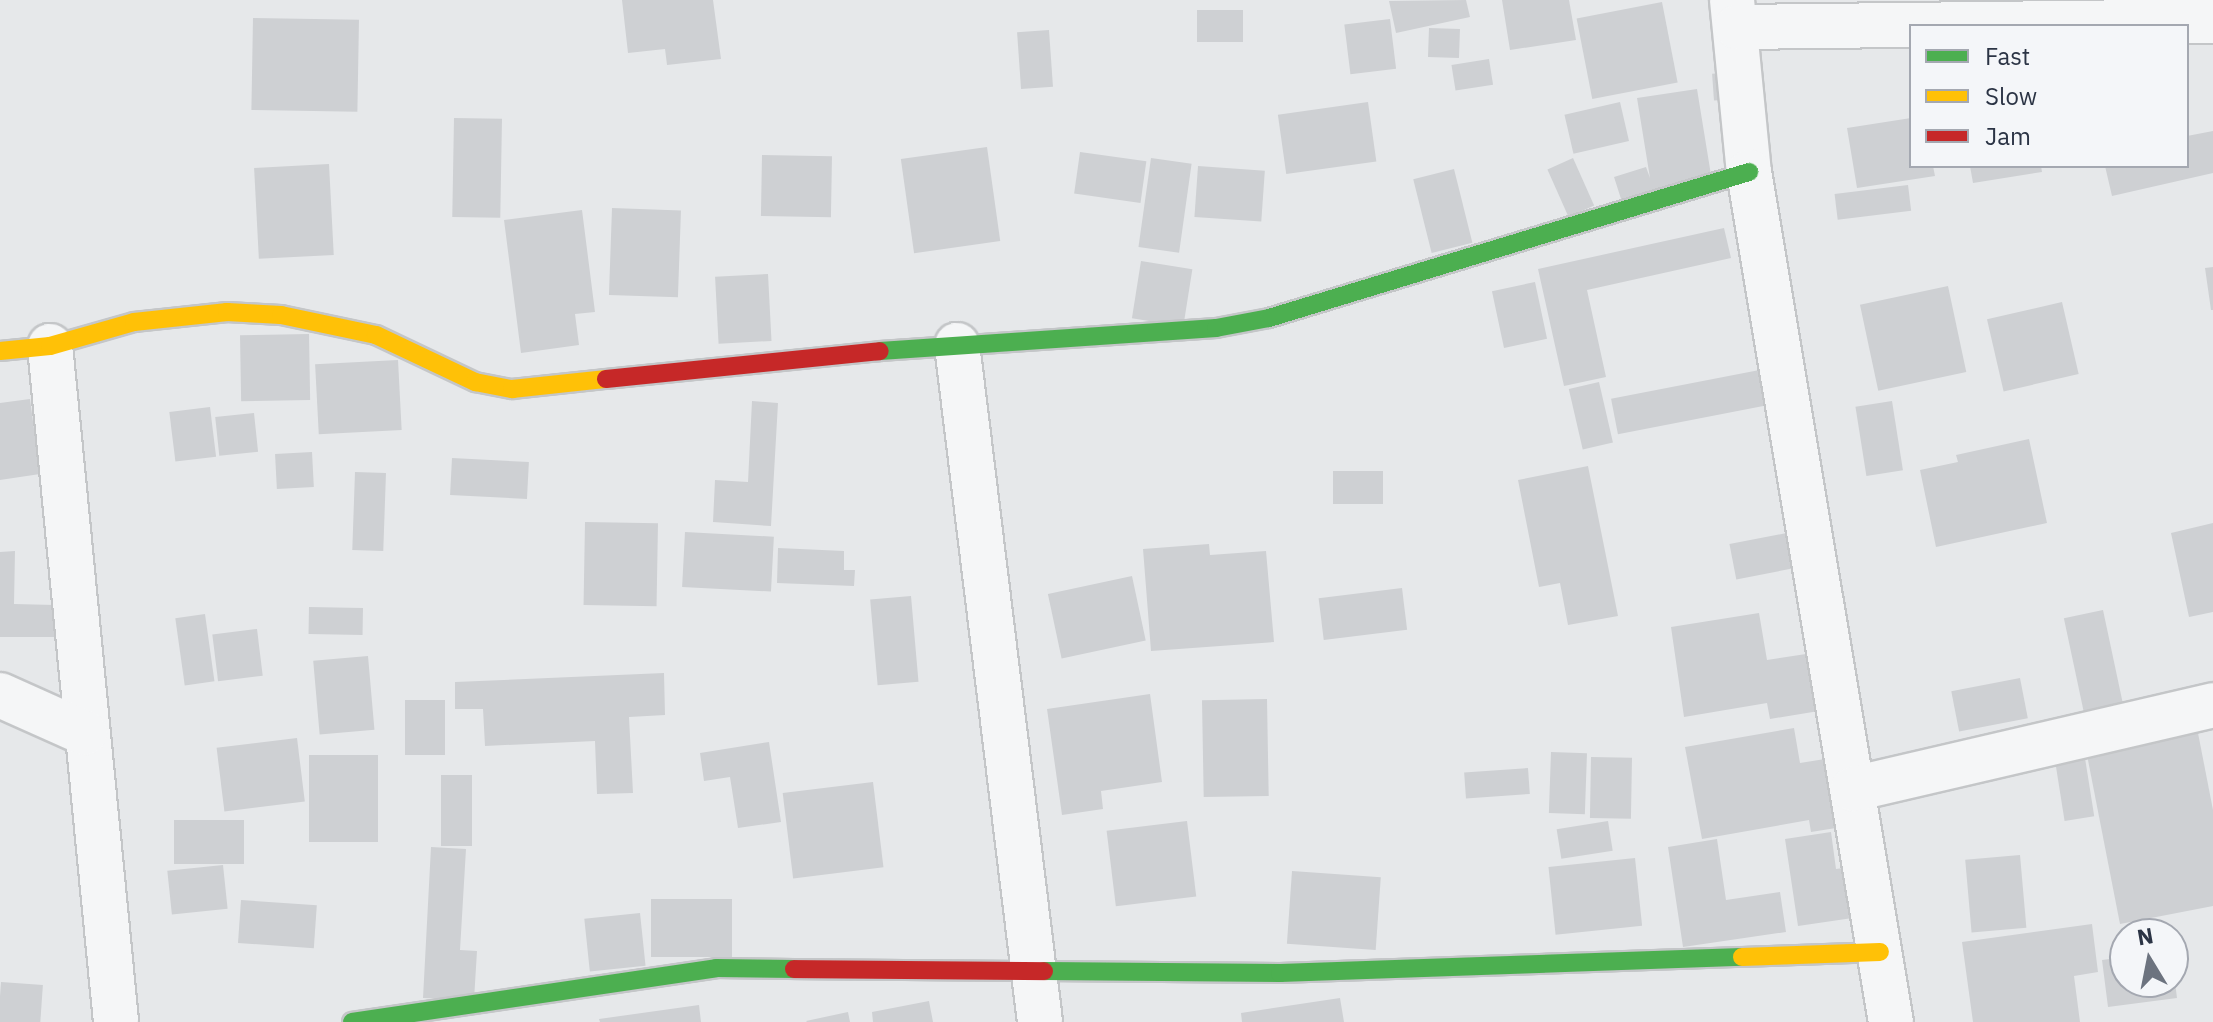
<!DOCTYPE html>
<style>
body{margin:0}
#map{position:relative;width:2213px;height:1022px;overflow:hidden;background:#e6e8ea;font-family:"IBM Plex Sans",sans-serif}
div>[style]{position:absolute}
.building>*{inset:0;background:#ced0d3;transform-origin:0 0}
.roads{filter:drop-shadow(2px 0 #c4c6c8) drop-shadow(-2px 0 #c4c6c8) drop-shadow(0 2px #c4c6c8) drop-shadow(0 -2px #c4c6c8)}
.street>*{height:44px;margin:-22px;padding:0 22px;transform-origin:22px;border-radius:22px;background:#f5f6f7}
.fast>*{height:18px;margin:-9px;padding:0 9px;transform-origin:9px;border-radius:9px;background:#4caf50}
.slow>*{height:18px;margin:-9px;padding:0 9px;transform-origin:9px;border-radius:9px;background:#ffc107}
.jam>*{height:18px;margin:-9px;padding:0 9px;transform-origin:9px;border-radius:9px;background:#c62828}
span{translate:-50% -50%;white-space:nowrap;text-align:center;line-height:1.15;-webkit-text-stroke:6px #f4f6f9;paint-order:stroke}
.legend{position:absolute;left:1909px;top:24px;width:280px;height:144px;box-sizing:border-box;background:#f4f6f9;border:2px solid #a4a8b1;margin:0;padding:10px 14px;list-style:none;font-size:24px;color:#2b3445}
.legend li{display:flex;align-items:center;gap:16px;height:40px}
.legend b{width:40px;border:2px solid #a4a8b1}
.north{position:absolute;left:2109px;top:918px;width:80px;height:80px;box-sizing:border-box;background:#f4f6f9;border:2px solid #a4a8b1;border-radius:50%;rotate:350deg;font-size:22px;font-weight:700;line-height:32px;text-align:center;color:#2b3445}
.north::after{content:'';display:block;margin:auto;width:28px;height:36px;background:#6c737f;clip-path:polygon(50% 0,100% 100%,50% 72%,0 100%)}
</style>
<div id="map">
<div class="building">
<div style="clip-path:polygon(622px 0,713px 0,721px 59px,667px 65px,665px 49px,628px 53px)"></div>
<div style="clip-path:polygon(1466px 0,1470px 17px,1396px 33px,1389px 1px)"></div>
<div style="clip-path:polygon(1502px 0,1569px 0,1576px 40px,1510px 50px)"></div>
<div style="left:1662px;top:2px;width:82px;height:87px;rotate:79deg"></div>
<div style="left:1197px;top:10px;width:46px;height:32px"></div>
<div style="left:253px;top:18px;width:106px;height:92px;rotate:1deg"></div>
<div style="left:1390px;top:19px;width:50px;height:46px;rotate:83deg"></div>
<div style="left:1429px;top:28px;width:31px;height:29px;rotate:2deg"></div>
<div style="left:1049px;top:30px;width:57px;height:32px;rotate:86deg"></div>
<div style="left:1489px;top:59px;width:26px;height:38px;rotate:81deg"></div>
<div style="left:1750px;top:71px;width:27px;height:38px;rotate:86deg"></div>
<div style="clip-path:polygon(1697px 89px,1711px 175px,1622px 202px,1614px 177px,1646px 167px,1650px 178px,1637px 98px)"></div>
<div style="left:1368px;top:102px;width:60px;height:91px;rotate:82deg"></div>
<div style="left:1620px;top:102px;width:40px;height:57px;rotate:77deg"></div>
<div style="left:454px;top:118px;width:48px;height:99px;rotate:1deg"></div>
<div style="clip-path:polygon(1911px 118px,1911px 166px,1933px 166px,1935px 176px,1857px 188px,1847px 128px)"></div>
<div style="clip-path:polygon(2213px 131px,2213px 173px,2112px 196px,2105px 166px,2187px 166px,2187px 136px)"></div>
<div style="left:987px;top:147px;width:95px;height:87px;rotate:82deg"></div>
<div style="left:1080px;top:152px;width:67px;height:42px;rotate:8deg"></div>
<div style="left:762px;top:155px;width:70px;height:61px;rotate:1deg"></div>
<div style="left:1151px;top:158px;width:41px;height:90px;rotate:8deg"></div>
<div style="left:1573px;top:158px;width:52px;height:28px;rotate:66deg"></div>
<div style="left:329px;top:164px;width:91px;height:75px;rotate:87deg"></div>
<div style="left:1198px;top:166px;width:67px;height:51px;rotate:4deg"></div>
<div style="clip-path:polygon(1970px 166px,2041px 166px,2042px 172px,1973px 183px)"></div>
<div style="left:1454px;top:169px;width:76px;height:42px;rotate:76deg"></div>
<div style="left:1908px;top:185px;width:26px;height:74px;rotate:83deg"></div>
<div style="left:612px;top:208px;width:69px;height:87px;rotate:2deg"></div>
<div style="clip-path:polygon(582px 210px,595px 312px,575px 314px,579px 345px,521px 353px,504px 220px)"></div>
<div style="clip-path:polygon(1724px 228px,1731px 258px,1587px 290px,1606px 377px,1564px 386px,1538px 269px)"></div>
<div style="left:1141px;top:261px;width:52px;height:58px;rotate:9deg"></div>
<div style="clip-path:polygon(2213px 267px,2213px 310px,2211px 310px,2205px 268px)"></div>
<div style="left:768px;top:274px;width:67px;height:53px;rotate:87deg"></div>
<div style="left:1535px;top:282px;width:58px;height:44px;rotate:78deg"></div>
<div style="left:1948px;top:286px;width:88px;height:90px;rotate:78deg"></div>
<div style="left:2062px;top:302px;width:74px;height:77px;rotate:77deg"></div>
<div style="left:309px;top:334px;width:66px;height:69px;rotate:89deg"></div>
<div style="left:398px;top:360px;width:70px;height:83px;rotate:87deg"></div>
<div style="left:1775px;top:367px;width:36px;height:167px;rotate:79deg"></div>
<div style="left:1599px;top:382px;width:62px;height:31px;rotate:77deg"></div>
<div style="clip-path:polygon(30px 399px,40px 474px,0 480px,0 403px)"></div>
<div style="clip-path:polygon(752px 401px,778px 403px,771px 526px,713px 522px,715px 480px,748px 482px)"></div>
<div style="left:1892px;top:401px;width:70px;height:37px;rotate:81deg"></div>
<div style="left:210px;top:407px;width:50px;height:41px;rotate:83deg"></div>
<div style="left:254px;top:413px;width:39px;height:39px;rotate:84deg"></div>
<div style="clip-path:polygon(2029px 439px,2047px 523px,1936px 547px,1920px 470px,1958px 462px,1956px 455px)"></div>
<div style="left:312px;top:452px;width:35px;height:37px;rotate:87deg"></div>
<div style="left:452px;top:458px;width:77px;height:37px;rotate:3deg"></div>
<div style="clip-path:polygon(1588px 466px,1618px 616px,1568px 625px,1560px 583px,1539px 587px,1518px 480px)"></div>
<div style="left:1333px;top:471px;width:50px;height:33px"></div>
<div style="left:355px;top:472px;width:31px;height:78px;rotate:2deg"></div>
<div style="left:585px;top:522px;width:73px;height:83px;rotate:1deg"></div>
<div style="clip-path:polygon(2213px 523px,2213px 612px,2189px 617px,2171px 533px)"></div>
<div style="left:1807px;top:529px;width:36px;height:79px;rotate:79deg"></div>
<div style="left:685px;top:532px;width:89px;height:55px;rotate:3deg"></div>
<div style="clip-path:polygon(1209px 544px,1210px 555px,1266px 551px,1274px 642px,1151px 651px,1143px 549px)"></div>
<div style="clip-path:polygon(778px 548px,844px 551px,844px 570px,855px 570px,854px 586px,777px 583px)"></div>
<div style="clip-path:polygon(15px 551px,14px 604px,55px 605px,55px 637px,0 637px,0 552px)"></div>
<div style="left:1132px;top:576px;width:66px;height:86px;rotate:78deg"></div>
<div style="left:1402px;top:588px;width:42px;height:84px;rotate:83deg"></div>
<div style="left:911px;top:596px;width:86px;height:41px;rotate:85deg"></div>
<div style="left:309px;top:607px;width:54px;height:27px;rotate:1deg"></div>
<div style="left:2103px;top:610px;width:95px;height:40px;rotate:78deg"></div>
<div style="clip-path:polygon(1759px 613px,1767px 660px,1839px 649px,1849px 706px,1770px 719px,1767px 703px,1684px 717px,1671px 627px)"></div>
<div style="left:205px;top:614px;width:68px;height:30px;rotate:82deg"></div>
<div style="left:257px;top:629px;width:47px;height:45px;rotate:83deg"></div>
<div style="left:368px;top:656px;width:74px;height:55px;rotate:85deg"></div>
<div style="clip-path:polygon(664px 673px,665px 715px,629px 717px,633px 793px,597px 794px,595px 741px,485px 746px,483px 709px,455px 709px,455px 682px)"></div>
<div style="left:2020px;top:678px;width:41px;height:70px;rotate:79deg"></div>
<div style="clip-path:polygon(1150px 694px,1162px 782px,1101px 791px,1103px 809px,1062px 815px,1047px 709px)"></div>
<div style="left:1267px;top:699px;width:97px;height:65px;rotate:89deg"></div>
<div style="left:405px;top:700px;width:40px;height:55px"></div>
<div style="clip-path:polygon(1794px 728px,1800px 763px,1856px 754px,1867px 823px,1811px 832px,1809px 820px,1702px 839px,1685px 747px)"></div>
<div style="clip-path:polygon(2198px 733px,2213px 810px,2213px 906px,2120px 924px,2087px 755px)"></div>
<div style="left:297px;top:738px;width:64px;height:81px;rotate:83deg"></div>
<div style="clip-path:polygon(769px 742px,781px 822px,738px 828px,730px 777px,704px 781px,700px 753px)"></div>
<div style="left:1551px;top:752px;width:36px;height:61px;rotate:2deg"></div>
<div style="left:309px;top:755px;width:69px;height:87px"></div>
<div style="left:1591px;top:757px;width:41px;height:61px;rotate:1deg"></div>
<div style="left:2085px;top:758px;width:59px;height:30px;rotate:81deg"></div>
<div style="left:1528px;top:768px;width:26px;height:64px;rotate:86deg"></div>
<div style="left:441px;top:775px;width:31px;height:71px"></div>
<div style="left:873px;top:782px;width:86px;height:91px;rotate:83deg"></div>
<div style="left:174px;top:820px;width:70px;height:44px"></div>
<div style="left:1187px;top:821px;width:76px;height:81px;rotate:83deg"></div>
<div style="left:1608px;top:821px;width:30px;height:52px;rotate:81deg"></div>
<div style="clip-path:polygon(1831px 832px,1836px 869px,1865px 865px,1873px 915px,1798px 926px,1785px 839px)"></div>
<div style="clip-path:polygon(1717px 839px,1726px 900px,1780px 892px,1786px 932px,1683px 947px,1668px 847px)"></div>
<div style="clip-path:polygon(431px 847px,466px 849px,460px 950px,477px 951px,474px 1000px,423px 998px)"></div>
<div style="left:2020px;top:855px;width:73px;height:55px;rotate:85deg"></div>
<div style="left:1635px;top:858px;width:68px;height:87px;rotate:84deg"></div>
<div style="left:223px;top:865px;width:44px;height:56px;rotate:84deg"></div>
<div style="left:1292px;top:871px;width:89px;height:73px;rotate:4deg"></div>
<div style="left:732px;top:899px;width:58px;height:81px;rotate:90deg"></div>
<div style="left:241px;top:900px;width:76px;height:43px;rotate:4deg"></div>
<div style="left:640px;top:913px;width:53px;height:56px;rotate:84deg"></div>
<div style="clip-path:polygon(2092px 924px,2098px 972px,2074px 976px,2080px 1022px,1973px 1022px,1962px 942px)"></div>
<div style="clip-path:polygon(2125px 957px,2125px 982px,2175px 982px,2177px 998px,2108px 1007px,2102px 960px)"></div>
<div style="left:1px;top:982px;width:42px;height:40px;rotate:4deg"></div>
<div style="clip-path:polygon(1340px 998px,1344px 1022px,1242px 1022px,1241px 1013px)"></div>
<div style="clip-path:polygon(929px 1001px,933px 1022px,873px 1022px,872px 1012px)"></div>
<div style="clip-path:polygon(699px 1005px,701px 1022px,600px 1022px,599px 1019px)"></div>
<div style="clip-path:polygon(848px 1012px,850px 1022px,807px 1022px,806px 1021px)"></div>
</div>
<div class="roads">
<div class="street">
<div style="left:1732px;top:0;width:173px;rotate:84.4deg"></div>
<div style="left:1749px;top:172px;width:862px;rotate:80.52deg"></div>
<div style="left:1737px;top:27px;width:476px;rotate:-0.7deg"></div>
<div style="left:957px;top:345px;width:682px;rotate:83.01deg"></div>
<div style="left:50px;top:346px;width:679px;rotate:84.42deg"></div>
<div style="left:0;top:695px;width:93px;rotate:24.1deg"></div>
<div style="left:1853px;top:789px;width:370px;rotate:-13.1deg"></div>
</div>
<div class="fast">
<div style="left:880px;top:351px;width:337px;rotate:-3.9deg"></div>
<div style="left:1216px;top:328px;width:54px;rotate:-10.7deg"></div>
<div style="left:1269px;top:318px;width:502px;rotate:-16.92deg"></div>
<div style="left:1044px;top:971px;width:236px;rotate:0.5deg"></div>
<div style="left:1280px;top:973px;width:462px;rotate:-2deg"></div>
<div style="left:352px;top:1022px;width:368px;rotate:-8.4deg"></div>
<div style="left:716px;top:968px;width:78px;rotate:0.7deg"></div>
</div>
<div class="slow">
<div style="left:0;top:351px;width:50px;rotate:-5.7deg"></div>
<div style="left:50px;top:346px;width:87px;rotate:-15.9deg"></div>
<div style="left:134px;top:322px;width:94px;rotate:-6.1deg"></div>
<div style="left:227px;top:312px;width:54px;rotate:3.2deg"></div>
<div style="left:281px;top:315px;width:97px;rotate:11.9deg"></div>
<div style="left:376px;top:335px;width:110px;rotate:25.4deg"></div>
<div style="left:475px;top:382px;width:38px;rotate:11deg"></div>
<div style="left:512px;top:389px;width:95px;rotate:-6.1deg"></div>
<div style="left:1742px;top:957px;width:138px;rotate:-2.1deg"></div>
</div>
<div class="jam">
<div style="left:606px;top:379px;width:275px;rotate:-5.8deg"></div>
<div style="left:794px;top:969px;width:250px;rotate:0.5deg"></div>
</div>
</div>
<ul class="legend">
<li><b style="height:10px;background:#4caf50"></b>Fast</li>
<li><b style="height:10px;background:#ffc107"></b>Slow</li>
<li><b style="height:10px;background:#c62828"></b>Jam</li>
</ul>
<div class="north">N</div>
</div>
